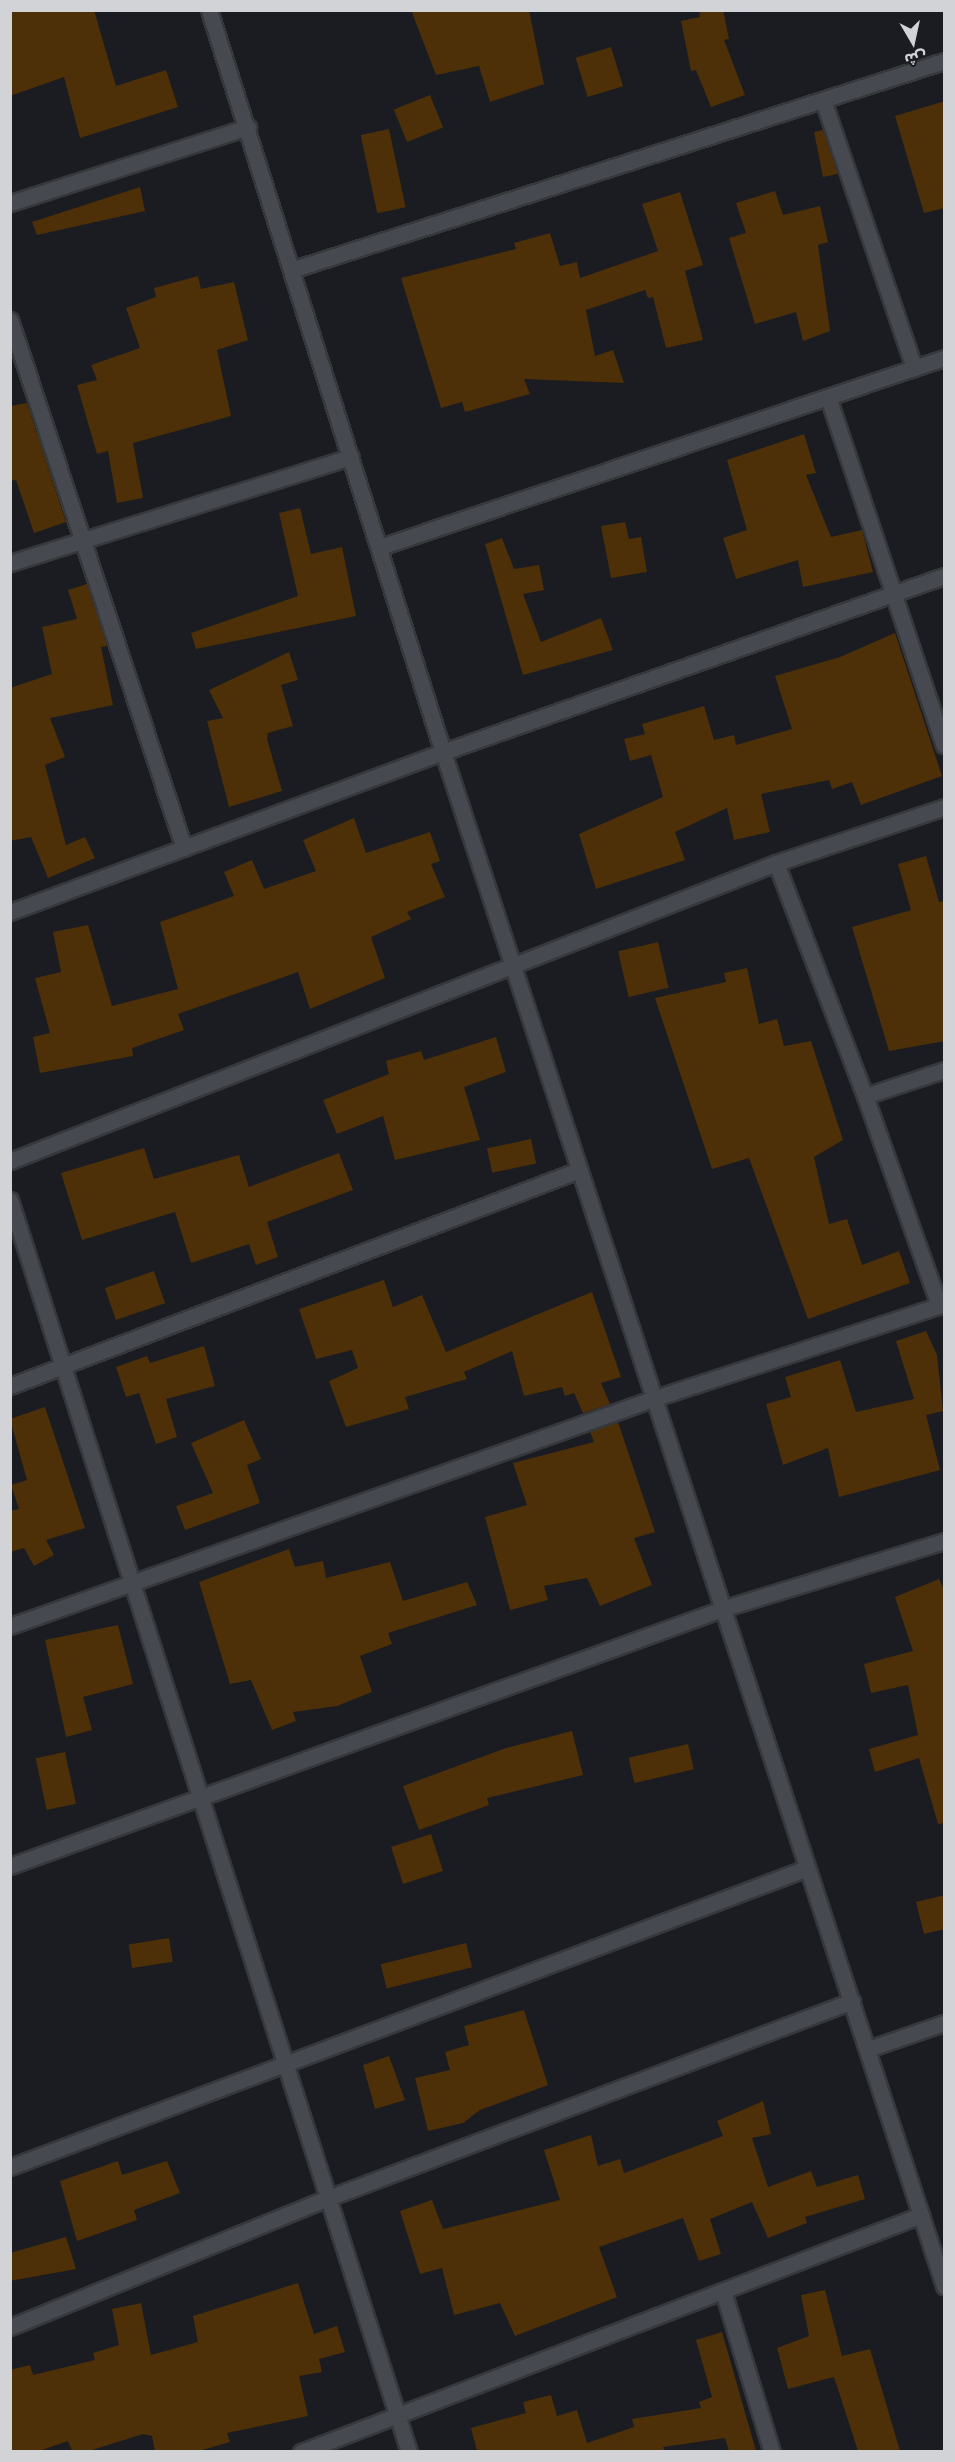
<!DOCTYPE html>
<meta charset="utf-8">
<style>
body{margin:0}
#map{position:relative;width:955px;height:2462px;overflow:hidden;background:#1a1c21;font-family:Literata,"Noto Sans Arabic",serif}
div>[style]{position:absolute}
.building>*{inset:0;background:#4d2f08;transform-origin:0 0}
.roads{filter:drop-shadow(2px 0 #36383c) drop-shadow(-2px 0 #36383c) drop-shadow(0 2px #36383c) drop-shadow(0 -2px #36383c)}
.minor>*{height:15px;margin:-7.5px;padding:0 7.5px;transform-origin:7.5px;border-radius:7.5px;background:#46494f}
span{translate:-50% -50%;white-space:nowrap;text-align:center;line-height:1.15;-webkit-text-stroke:4.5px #1a1c21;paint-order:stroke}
.frame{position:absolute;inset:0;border:12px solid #d1d3d6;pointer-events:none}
.north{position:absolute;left:883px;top:12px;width:60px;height:60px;-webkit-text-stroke:4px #1a1c21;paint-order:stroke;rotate:171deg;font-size:16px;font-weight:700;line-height:24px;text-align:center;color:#d1d3d6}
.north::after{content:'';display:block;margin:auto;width:21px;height:27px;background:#d1d3d6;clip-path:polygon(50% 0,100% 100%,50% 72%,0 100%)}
</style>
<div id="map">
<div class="building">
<div style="clip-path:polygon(10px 10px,94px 10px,116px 86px,166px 70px,178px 107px,80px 138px,64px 77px,10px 96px)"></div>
<div style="clip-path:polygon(411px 10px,529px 10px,544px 84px,490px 102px,479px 66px,436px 75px)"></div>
<div style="clip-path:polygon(699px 10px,723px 10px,729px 39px,724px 40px,745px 95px,711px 107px,696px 70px,691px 71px,681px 21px,700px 17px)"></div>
<div style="left:611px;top:47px;width:41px;height:37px;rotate:73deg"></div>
<div style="left:430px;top:95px;width:35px;height:39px;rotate:68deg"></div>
<div style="clip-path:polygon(945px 101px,945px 208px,924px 213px,895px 116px)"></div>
<div style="left:389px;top:129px;width:80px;height:29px;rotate:78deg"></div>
<div style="clip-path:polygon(823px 130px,838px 174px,823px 177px,814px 132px)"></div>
<div style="clip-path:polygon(140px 187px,145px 211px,37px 235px,32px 222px)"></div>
<div style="clip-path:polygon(775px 191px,783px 215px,820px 206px,828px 242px,818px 245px,830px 331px,803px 341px,796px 312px,755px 324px,729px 238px,746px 233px,736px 203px)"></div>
<div style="clip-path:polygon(680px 192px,703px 265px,685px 271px,703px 340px,666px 348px,653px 297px,648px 298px,645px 290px,586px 310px,595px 356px,613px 350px,624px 383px,524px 379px,530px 394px,465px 412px,462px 402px,441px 408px,401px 278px,516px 249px,514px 243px,550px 233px,560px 266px,577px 262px,580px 278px,658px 251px,642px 204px)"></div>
<div style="clip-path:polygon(198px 276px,201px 289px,234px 282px,248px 340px,217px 350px,231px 416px,133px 443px,143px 498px,117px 503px,108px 451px,97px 454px,77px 385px,97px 380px,91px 365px,140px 348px,126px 308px,156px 297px,154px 288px)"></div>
<div style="clip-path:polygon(27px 403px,66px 522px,34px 533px,16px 480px,10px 481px,10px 406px)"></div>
<div style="clip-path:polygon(804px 434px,816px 473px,806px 475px,831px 537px,862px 530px,873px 572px,803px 587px,798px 560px,736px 579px,723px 538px,747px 530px,727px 460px)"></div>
<div style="clip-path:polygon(300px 508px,311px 554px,342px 547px,356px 616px,196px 649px,191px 633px,298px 596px,279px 513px)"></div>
<div style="clip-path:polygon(625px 522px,629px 539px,641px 537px,647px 572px,611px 578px,601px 526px)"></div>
<div style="clip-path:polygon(502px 538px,514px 569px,539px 565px,544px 590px,523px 594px,541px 642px,601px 618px,613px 650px,523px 675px,485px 544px)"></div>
<div style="clip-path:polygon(87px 584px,107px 646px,101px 647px,113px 705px,50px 718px,65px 757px,45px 765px,66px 845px,85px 837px,95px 858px,48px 878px,31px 837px,10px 841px,10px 688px,52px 674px,42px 627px,77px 619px,68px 590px)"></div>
<div style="clip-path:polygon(895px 633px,942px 776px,861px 805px,852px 782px,832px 789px,829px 780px,761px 794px,770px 832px,734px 840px,727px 808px,675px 832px,685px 860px,596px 889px,579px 834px,663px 797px,651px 755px,630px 761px,624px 739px,645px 734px,642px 724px,704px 706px,714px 740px,734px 735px,736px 745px,792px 729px,775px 676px,840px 657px)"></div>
<div style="clip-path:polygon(289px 652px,298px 680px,281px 685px,293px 726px,268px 733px,267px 739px,282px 791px,229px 807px,207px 721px,223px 718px,209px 690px)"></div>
<div style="clip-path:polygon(354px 818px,366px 853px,430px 832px,440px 861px,431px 864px,445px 897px,407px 912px,411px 919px,371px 937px,385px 978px,310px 1009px,298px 972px,178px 1014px,184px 1030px,132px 1048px,133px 1056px,40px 1073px,33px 1037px,50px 1033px,35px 978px,61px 972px,53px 932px,88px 925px,112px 1006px,178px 989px,160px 922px,234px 896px,224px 872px,252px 860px,264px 889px,316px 871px,303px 840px)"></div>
<div style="clip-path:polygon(926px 856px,939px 902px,945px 901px,945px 1041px,889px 1051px,852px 927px,911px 910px,898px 864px)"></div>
<div style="left:658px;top:942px;width:47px;height:41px;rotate:77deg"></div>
<div style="clip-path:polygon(747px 968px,759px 1024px,777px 1019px,784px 1046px,811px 1041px,843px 1140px,814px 1157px,829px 1224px,847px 1219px,862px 1265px,899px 1251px,910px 1283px,808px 1319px,749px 1158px,712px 1169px,655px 998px,726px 982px,724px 973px)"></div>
<div style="clip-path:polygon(496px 1037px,506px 1072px,464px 1087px,480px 1140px,395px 1160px,383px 1116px,337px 1134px,323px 1100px,389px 1074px,386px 1061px,421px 1051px,424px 1060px)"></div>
<div style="left:531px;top:1139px;width:25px;height:45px;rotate:78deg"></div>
<div style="clip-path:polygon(144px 1148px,154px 1179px,239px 1155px,249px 1187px,339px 1153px,353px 1190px,267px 1222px,278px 1257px,256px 1265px,249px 1244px,191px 1263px,175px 1212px,82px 1240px,61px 1173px)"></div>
<div style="left:154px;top:1271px;width:34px;height:52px;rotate:71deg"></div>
<div style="clip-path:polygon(384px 1280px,393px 1307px,422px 1295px,446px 1352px,592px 1292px,621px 1377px,601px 1383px,610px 1404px,583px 1413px,574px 1393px,565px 1396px,562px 1387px,524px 1396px,512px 1351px,464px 1372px,467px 1379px,405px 1397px,409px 1409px,346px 1427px,329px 1381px,358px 1368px,352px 1350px,316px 1359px,299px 1309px)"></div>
<div style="clip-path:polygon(926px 1331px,937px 1355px,943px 1411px,926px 1415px,940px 1470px,839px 1497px,828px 1448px,783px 1465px,766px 1404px,791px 1397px,785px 1377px,840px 1360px,856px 1412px,914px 1399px,896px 1341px)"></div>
<div style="clip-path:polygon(204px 1346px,215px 1386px,166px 1399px,177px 1437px,156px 1444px,139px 1393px,126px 1397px,116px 1367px,147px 1356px,150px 1363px)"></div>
<div style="clip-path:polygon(45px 1407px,85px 1528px,46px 1540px,54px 1555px,34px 1566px,24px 1548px,10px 1552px,10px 1511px,19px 1509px,11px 1485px,27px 1480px,10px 1419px)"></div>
<div style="clip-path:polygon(244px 1420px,261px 1459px,247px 1465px,260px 1503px,185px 1530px,176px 1506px,213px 1493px,191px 1443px)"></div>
<div style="clip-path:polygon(618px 1422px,655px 1532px,634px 1538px,652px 1585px,600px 1606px,587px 1578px,544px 1586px,548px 1600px,510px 1610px,485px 1517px,527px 1505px,513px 1463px,594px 1442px,590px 1432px)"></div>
<div style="clip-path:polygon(289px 1549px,295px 1567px,323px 1561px,326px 1578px,390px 1562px,403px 1601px,467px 1582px,477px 1605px,388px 1633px,392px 1644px,360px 1656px,372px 1692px,337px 1706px,293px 1712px,296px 1721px,272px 1730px,251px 1680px,230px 1684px,199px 1582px)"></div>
<div style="clip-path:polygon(939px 1579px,945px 1592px,945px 1823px,938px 1824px,919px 1758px,875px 1772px,869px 1749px,918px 1735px,908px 1685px,871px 1693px,864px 1664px,913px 1651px,895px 1597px)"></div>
<div style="clip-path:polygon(118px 1625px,133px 1684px,83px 1697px,92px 1730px,66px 1737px,45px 1640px)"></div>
<div style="clip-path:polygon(572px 1731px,583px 1775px,487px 1798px,489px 1805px,419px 1830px,403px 1786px,506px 1748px)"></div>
<div style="left:688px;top:1744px;width:26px;height:61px;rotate:77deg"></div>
<div style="left:65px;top:1752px;width:53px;height:30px;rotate:78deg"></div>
<div style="left:431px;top:1834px;width:39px;height:42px;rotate:72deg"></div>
<div style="clip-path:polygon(945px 1895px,945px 1929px,924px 1934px,916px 1902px)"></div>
<div style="left:169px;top:1938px;width:24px;height:41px;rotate:81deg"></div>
<div style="left:466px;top:1943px;width:25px;height:88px;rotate:76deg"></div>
<div style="clip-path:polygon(524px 2010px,548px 2085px,480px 2110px,463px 2123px,428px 2131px,415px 2078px,450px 2070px,445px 2052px,469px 2045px,464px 2026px)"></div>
<div style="clip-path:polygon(389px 2056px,405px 2100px,375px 2109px,363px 2065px)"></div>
<div style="clip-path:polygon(763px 2101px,771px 2134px,752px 2138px,768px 2187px,811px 2171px,817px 2187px,858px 2175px,865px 2199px,805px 2217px,807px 2223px,768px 2238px,752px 2202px,710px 2219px,721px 2254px,699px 2261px,683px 2218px,599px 2247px,617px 2297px,515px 2336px,500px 2303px,454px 2315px,442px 2268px,420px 2274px,400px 2211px,432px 2200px,443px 2229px,560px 2200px,544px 2150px,591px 2135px,598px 2166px,620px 2159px,624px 2173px,723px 2136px,717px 2121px)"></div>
<div style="clip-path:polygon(118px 2161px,122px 2175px,167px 2161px,180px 2193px,134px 2210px,137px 2220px,77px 2241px,60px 2181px)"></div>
<div style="clip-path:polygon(66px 2237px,76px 2269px,10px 2281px,10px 2253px)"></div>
<div style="clip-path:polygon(298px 2283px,314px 2334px,337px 2326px,345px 2352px,319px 2359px,322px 2372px,299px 2376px,308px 2416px,227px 2433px,230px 2442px,199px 2451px,155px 2451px,152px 2436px,143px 2434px,89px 2451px,72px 2451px,68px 2441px,39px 2451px,10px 2451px,10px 2370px,30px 2365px,33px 2375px,95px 2360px,93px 2353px,119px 2345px,112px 2309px,141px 2303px,151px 2355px,198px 2342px,193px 2316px)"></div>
<div style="clip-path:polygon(825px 2290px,842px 2356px,870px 2349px,900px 2451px,858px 2451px,834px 2377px,788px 2389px,777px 2348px,809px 2336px,801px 2295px)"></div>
<div style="clip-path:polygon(722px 2332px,756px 2451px,729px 2451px,725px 2438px,663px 2447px,665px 2451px,477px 2451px,471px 2428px,526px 2413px,523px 2402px,551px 2395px,557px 2416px,577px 2410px,587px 2443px,634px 2427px,632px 2419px,701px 2408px,699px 2402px,712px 2397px,696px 2340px)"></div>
</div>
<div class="roads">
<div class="minor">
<div style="left:209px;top:10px;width:778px;rotate:72.5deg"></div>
<div style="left:443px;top:752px;width:1614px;rotate:71.91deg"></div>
<div style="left:823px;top:100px;width:283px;rotate:71.2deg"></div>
<div style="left:10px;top:203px;width:250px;rotate:-17.7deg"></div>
<div style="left:291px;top:270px;width:686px;rotate:-17.75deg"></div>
<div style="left:10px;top:320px;width:556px;rotate:71.76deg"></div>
<div style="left:828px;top:397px;width:367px;rotate:71.6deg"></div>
<div style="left:380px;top:547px;width:595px;rotate:-18.53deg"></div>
<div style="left:10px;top:563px;width:357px;rotate:-17.3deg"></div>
<div style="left:776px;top:863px;width:249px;rotate:69.1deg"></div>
<div style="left:865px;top:1096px;width:83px;rotate:-18.2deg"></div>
<div style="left:10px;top:912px;width:462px;rotate:-20.3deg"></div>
<div style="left:443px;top:752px;width:531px;rotate:-19.36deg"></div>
<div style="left:865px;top:1096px;width:222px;rotate:70.5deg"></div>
<div style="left:10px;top:1161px;width:822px;rotate:-21.26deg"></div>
<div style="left:776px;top:863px;width:177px;rotate:-18.4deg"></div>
<div style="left:10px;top:1200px;width:1314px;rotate:72.32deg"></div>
<div style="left:10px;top:1386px;width:609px;rotate:-20.79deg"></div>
<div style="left:10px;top:1626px;width:687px;rotate:-19.46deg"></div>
<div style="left:658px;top:1397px;width:301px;rotate:-18deg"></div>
<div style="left:10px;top:1866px;width:760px;rotate:-19.84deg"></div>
<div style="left:725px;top:1608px;width:229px;rotate:-17deg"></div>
<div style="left:868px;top:2049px;width:80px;rotate:-18.9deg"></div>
<div style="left:10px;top:2167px;width:851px;rotate:-20.56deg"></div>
<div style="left:723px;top:2291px;width:168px;rotate:73.1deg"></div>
<div style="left:10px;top:2327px;width:343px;rotate:-22.1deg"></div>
<div style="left:328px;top:2198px;width:560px;rotate:-20.6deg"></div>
<div style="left:301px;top:2452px;width:664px;rotate:-20.92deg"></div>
</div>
</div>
<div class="frame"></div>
<div class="north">ش</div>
</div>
